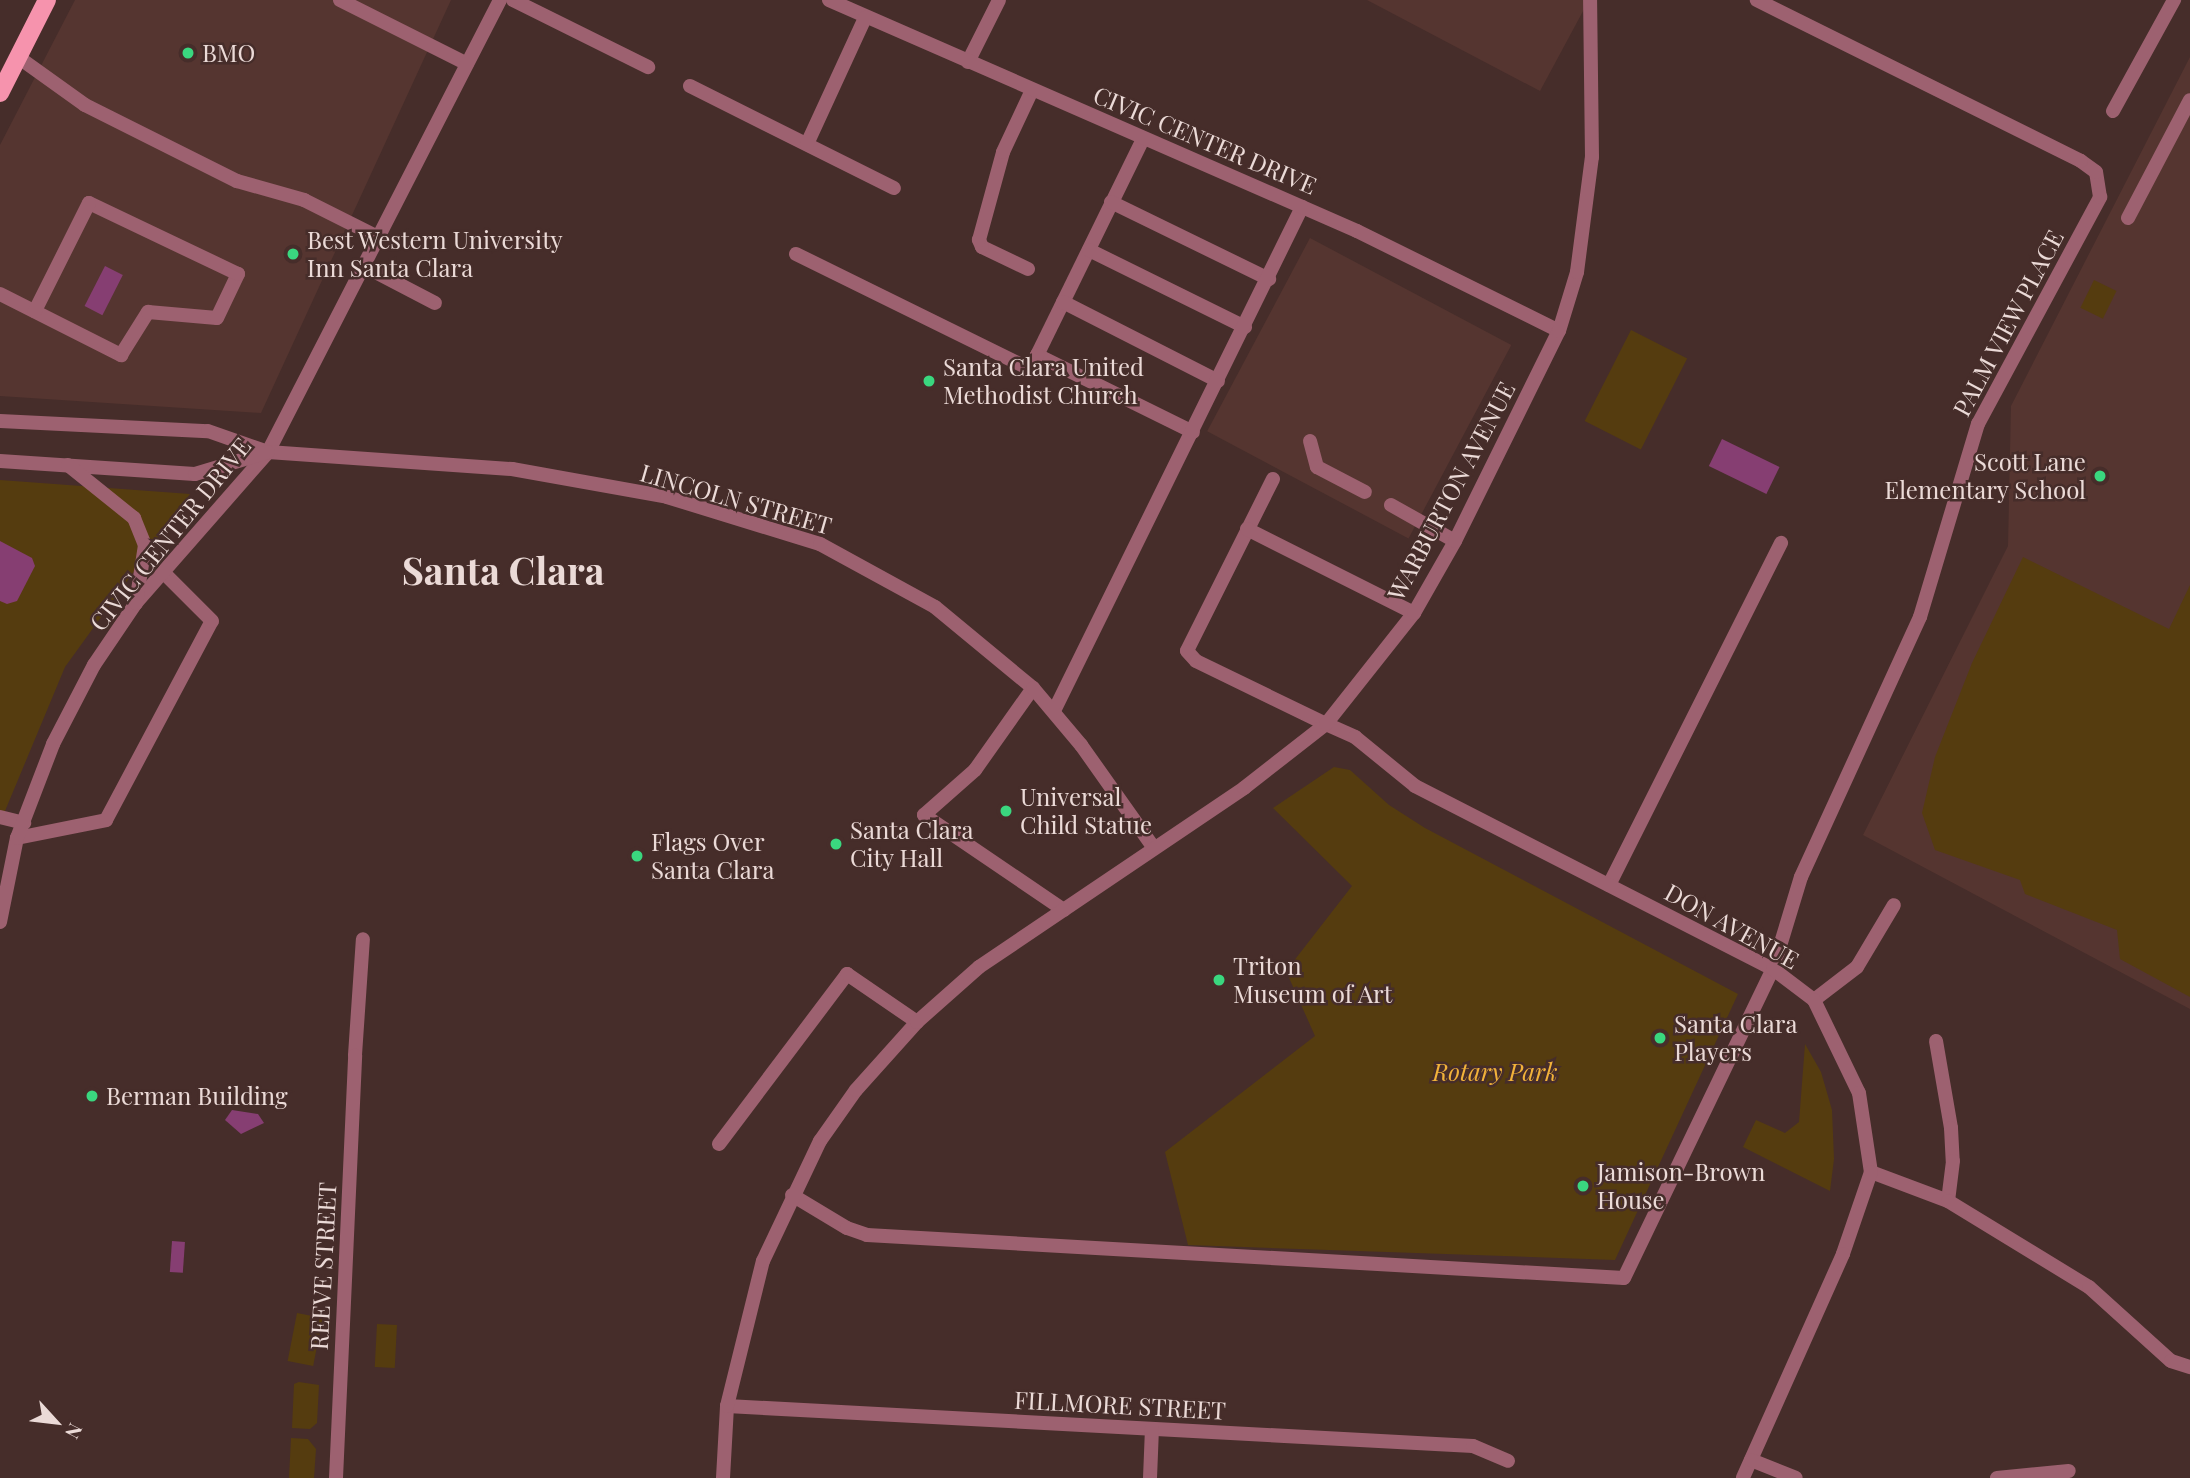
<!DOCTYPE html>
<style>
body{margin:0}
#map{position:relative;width:2190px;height:1478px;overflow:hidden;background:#462d2a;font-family:"Playfair Display",serif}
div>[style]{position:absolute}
.built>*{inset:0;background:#553530;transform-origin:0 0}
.green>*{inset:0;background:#553c0f;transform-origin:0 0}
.water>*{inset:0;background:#863e72;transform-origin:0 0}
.service>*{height:14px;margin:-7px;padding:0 7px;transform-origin:7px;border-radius:7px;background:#9d6170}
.minor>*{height:14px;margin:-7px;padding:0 7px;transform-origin:7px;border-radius:7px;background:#9d6170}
.tertiary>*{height:14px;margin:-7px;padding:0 7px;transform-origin:7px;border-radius:7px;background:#9d6170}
.primary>*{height:18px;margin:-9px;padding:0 9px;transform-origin:9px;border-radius:9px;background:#f693ad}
.dots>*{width:19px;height:19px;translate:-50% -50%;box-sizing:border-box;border:4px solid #462d2a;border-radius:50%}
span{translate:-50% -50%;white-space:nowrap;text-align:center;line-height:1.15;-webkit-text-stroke:5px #462d2a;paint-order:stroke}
.poi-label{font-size:24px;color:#ebdad7}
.left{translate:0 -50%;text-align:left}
.right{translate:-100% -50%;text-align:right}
.street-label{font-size:24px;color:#ebdad7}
.park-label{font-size:24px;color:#f2b23a;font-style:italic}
.town-label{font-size:38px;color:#ebdad7;font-weight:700}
.north{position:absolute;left:21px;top:1387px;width:70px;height:70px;-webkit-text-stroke:5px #462d2a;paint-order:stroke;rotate:117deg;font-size:19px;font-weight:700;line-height:28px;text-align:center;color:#ebdad7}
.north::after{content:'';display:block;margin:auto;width:24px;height:32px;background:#ebdad7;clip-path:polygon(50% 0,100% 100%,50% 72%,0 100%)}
</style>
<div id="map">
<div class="built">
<div style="clip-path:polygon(75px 0,451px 0,261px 413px,0 396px,0 145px)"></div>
<div style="clip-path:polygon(1367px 0,1589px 0,1540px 91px)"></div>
<div style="clip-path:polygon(2190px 57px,2190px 1009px,1863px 835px,2008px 546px,2011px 406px)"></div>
<div style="left:1310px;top:238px;width:228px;height:219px;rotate:28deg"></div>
</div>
<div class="green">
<div style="left:2094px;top:280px;width:25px;height:31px;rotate:26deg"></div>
<div style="left:1631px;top:330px;width:63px;height:102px;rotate:27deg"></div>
<div style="clip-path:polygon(0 480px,190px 494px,65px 667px,0 823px)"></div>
<div style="clip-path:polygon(2023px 557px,2169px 629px,2190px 585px,2190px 997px,2120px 959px,2117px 930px,2025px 894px,2020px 880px,1935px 850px,1922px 813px,1935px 757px,1972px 663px)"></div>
<div style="clip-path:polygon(1334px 767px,1350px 770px,1389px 805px,1425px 828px,1738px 994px,1615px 1260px,1188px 1245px,1165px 1152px,1315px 1036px,1286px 971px,1352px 886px,1273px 808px)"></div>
<div style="clip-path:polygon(1805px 1044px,1821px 1072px,1832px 1110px,1834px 1159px,1830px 1191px,1743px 1147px,1756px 1120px,1785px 1133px,1799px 1122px)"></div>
<div style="left:297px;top:1313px;width:26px;height:49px;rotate:11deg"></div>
<div style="left:377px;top:1324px;width:20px;height:43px;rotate:3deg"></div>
<div style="clip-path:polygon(299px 1382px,319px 1385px,317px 1423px,310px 1429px,292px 1428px,294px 1384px)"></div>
<div style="clip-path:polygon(291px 1438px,308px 1439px,316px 1449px,314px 1478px,289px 1478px)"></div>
</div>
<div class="water">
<div style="left:105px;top:266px;width:20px;height:45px;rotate:27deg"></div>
<div style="left:1722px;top:439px;width:64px;height:30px;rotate:26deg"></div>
<div style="clip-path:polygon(0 541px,32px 558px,35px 566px,17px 601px,7px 604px,0 601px)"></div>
<div style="clip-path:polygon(232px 1110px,258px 1114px,264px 1123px,241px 1134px,225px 1120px)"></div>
<div style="left:172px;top:1241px;width:13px;height:31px;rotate:4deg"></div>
</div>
<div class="service">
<div style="left:340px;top:0;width:142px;rotate:26.7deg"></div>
<div style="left:18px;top:57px;width:82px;rotate:35.6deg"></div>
<div style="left:85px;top:105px;width:170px;rotate:26.6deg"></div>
<div style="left:237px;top:181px;width:70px;rotate:15.8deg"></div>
<div style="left:304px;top:200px;width:83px;rotate:26.6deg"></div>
<div style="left:968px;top:62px;width:69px;rotate:-63.4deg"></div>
<div style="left:2113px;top:111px;width:127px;rotate:-61.2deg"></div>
<div style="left:1143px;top:139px;width:241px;rotate:116.1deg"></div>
<div style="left:1037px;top:355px;width:174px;rotate:26.3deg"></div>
<div style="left:1111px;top:202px;width:176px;rotate:26deg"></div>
<div style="left:2128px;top:218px;width:133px;rotate:-62.3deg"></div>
<div style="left:1089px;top:250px;width:174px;rotate:26.3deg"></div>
<div style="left:796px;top:254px;width:261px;rotate:26.2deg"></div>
<div style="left:1030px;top:369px;width:16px;rotate:-63deg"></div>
<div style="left:364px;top:266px;width:80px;rotate:27.5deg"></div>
<div style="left:1028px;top:269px;width:51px;rotate:-154.4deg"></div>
<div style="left:982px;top:247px;width:8px;rotate:-113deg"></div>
<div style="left:979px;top:240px;width:91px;rotate:-74.7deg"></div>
<div style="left:1003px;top:152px;width:68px;rotate:-64.9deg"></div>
<div style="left:0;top:294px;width:136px;rotate:26.8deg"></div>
<div style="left:121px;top:355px;width:51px;rotate:-57.9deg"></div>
<div style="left:148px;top:312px;width:69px;rotate:5deg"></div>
<div style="left:217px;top:318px;width:49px;rotate:-64.5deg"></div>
<div style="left:238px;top:274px;width:165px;rotate:-154.5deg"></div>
<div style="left:89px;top:203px;width:121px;rotate:116.6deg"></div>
<div style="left:1063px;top:302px;width:174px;rotate:27deg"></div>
<div style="left:1310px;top:441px;width:27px;rotate:75deg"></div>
<div style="left:1317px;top:467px;width:54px;rotate:27.5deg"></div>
<div style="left:1273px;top:479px;width:192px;rotate:116.6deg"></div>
<div style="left:1187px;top:651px;width:13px;rotate:48deg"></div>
<div style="left:1196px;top:661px;width:144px;rotate:25.9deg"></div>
<div style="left:1391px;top:505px;width:73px;rotate:29.4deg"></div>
<div style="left:1247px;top:529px;width:187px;rotate:26.7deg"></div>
<div style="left:1033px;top:688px;width:100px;rotate:125.3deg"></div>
<div style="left:975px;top:770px;width:68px;rotate:138.6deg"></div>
<div style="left:924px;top:815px;width:169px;rotate:34.2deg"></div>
<div style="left:1054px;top:711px;width:562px;rotate:-63.8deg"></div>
<div style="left:0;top:817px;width:25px;rotate:14deg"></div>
<div style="left:17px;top:838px;width:91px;rotate:-11.4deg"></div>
<div style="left:106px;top:820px;width:225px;rotate:-62deg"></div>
<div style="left:212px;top:621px;width:69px;rotate:-135deg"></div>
<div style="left:1609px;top:885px;width:383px;rotate:-63.3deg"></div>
<div style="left:1814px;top:1000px;width:54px;rotate:-37.5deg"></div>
<div style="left:1857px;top:967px;width:72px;rotate:-59.2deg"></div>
<div style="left:1936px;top:1041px;width:88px;rotate:80.2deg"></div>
<div style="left:1951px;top:1128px;width:33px;rotate:87deg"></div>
<div style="left:1953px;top:1161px;width:40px;rotate:97.1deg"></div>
<div style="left:355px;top:1055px;width:116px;rotate:-86.1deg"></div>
<div style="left:719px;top:1144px;width:213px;rotate:-53deg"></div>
<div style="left:847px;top:974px;width:85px;rotate:34.4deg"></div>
<div style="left:1871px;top:1172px;width:82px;rotate:20.6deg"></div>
<div style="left:1948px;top:1201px;width:165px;rotate:31.4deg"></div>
<div style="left:2089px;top:1287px;width:110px;rotate:42.1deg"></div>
<div style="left:2171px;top:1361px;width:20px;rotate:18deg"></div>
<div style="left:792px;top:1195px;width:64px;rotate:31deg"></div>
<div style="left:847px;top:1228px;width:21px;rotate:19deg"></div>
<div style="left:867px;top:1235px;width:758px;rotate:3.25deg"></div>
<div style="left:1624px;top:1278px;width:343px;rotate:-64.3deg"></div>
<div style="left:1773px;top:969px;width:96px;rotate:-73.1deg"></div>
<div style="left:1801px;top:877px;width:286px;rotate:-65.4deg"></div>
<div style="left:1920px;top:617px;width:202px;rotate:-73.3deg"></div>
<div style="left:1978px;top:424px;width:258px;rotate:-61.7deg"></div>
<div style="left:2100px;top:197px;width:25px;rotate:-99deg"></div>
<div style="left:2096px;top:172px;width:19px;rotate:-144deg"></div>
<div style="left:2081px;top:161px;width:362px;rotate:-153.6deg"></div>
</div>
<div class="minor">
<div style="left:513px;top:0;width:151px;rotate:26.4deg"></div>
<div style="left:829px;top:0;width:576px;rotate:23.63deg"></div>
<div style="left:1357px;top:231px;width:225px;rotate:26.3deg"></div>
<div style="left:690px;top:86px;width:228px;rotate:26.6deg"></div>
<div style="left:807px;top:144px;width:139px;rotate:-65.3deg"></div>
<div style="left:1326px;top:724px;width:32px;rotate:24deg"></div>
<div style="left:1355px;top:737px;width:77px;rotate:39.2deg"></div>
<div style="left:1415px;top:786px;width:402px;rotate:27.1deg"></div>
<div style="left:1773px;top:969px;width:51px;rotate:37.1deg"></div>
<div style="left:1814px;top:1000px;width:103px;rotate:64.2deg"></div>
<div style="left:1859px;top:1093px;width:80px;rotate:81.4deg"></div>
<div style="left:1871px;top:1172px;width:87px;rotate:108.9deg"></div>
<div style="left:1843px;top:1254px;width:245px;rotate:114.1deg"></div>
<div style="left:0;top:922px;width:86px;rotate:-78.6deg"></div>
<div style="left:17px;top:838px;width:101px;rotate:-69deg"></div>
<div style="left:53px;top:744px;width:89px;rotate:-62.6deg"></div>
<div style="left:94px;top:665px;width:75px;rotate:-55.9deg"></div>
<div style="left:136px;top:603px;width:201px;rotate:-48.8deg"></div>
<div style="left:268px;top:452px;width:508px;rotate:-62.83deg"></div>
<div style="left:727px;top:1406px;width:747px;rotate:3.07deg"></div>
<div style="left:1473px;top:1446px;width:38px;rotate:23deg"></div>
<div style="left:1751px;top:1460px;width:48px;rotate:21.8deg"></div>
<div style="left:336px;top:1478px;width:423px;rotate:-87.4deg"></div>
<div style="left:1150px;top:1478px;width:49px;rotate:-87.7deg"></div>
<div style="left:1997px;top:1478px;width:72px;rotate:-5.6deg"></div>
</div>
<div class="tertiary">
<div style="left:0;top:421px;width:208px;rotate:2.8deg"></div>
<div style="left:208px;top:431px;width:64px;rotate:19.3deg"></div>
<div style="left:268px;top:452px;width:245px;rotate:4deg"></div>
<div style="left:512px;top:469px;width:158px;rotate:10.2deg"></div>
<div style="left:667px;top:497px;width:160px;rotate:17.1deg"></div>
<div style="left:820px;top:544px;width:131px;rotate:28.7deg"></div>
<div style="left:935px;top:607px;width:127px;rotate:39.6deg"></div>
<div style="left:1033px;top:688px;width:75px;rotate:49.9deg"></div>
<div style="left:1081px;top:745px;width:126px;rotate:54.7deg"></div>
<div style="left:0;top:461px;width:195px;rotate:3.8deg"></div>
<div style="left:195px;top:474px;width:76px;rotate:-16.8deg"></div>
<div style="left:68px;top:465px;width:85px;rotate:38.8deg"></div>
<div style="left:134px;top:518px;width:29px;rotate:68deg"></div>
<div style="left:145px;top:545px;width:59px;rotate:98.8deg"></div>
<div style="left:723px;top:1478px;width:72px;rotate:-86.8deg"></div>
<div style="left:727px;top:1406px;width:149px;rotate:-76.1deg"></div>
<div style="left:763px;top:1261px;width:133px;rotate:-64.6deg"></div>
<div style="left:820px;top:1141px;width:62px;rotate:-54.8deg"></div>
<div style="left:856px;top:1090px;width:91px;rotate:-48.1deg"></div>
<div style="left:917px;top:1022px;width:83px;rotate:-41.6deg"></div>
<div style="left:979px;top:967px;width:320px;rotate:-34deg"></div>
<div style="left:1244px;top:788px;width:104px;rotate:-38deg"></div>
<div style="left:1326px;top:724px;width:142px;rotate:-51.6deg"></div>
<div style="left:1414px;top:613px;width:83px;rotate:-60.3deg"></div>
<div style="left:1455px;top:541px;width:234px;rotate:-63.7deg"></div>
<div style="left:1559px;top:331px;width:62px;rotate:-73deg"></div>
<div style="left:1577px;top:272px;width:116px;rotate:-82.6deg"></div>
<div style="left:1592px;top:157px;width:157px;rotate:-90.7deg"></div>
</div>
<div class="primary">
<div style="left:0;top:93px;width:104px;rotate:-63.2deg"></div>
</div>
<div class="dots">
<div style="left:188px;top:53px;background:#3ad77f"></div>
<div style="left:293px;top:254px;background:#3ad77f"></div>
<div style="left:929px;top:381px;background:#3ad77f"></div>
<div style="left:2100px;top:476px;background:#3ad77f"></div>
<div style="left:1006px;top:811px;background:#3ad77f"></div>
<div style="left:836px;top:844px;background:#3ad77f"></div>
<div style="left:637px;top:856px;background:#3ad77f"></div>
<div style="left:1219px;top:980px;background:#3ad77f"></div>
<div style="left:1660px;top:1038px;background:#3ad77f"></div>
<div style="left:92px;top:1096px;background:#3ad77f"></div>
<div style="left:1583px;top:1186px;background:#3ad77f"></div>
</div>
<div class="poi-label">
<span class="left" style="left:202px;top:53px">BMO</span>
<span class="left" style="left:307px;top:254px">Best Western University<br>Inn Santa Clara</span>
<span class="left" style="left:943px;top:381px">Santa Clara United<br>Methodist Church</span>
<span class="right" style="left:2086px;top:476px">Scott Lane<br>Elementary School</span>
<span class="left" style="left:1020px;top:811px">Universal<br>Child Statue</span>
<span class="left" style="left:850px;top:844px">Santa Clara<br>City Hall</span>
<span class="left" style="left:651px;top:856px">Flags Over<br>Santa Clara</span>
<span class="left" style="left:1233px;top:980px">Triton<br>Museum of Art</span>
<span class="left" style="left:1674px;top:1038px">Santa Clara<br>Players</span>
<span class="left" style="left:106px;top:1096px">Berman Building</span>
<span class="left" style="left:1597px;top:1186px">Jamison-Brown<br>House</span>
</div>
<div class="street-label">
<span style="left:1205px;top:140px;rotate:23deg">CIVIC CENTER DRIVE</span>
<span style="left:2008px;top:323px;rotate:-62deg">PALM VIEW PLACE</span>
<span style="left:1451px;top:491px;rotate:-62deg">WARBURTON AVENUE</span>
<span style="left:736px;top:499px;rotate:16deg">LINCOLN STREET</span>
<span style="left:170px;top:534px;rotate:-51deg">CIVIC CENTER DRIVE</span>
<span style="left:1732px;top:926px;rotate:29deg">DON AVENUE</span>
<span style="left:323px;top:1266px;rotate:-87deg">REEVE STREET</span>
<span style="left:1120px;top:1405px;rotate:3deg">FILLMORE STREET</span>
</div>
<div class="park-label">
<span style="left:1495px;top:1072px">Rotary Park</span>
</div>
<div class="town-label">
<span style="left:503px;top:570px">Santa Clara</span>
</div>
<div class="north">N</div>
</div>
